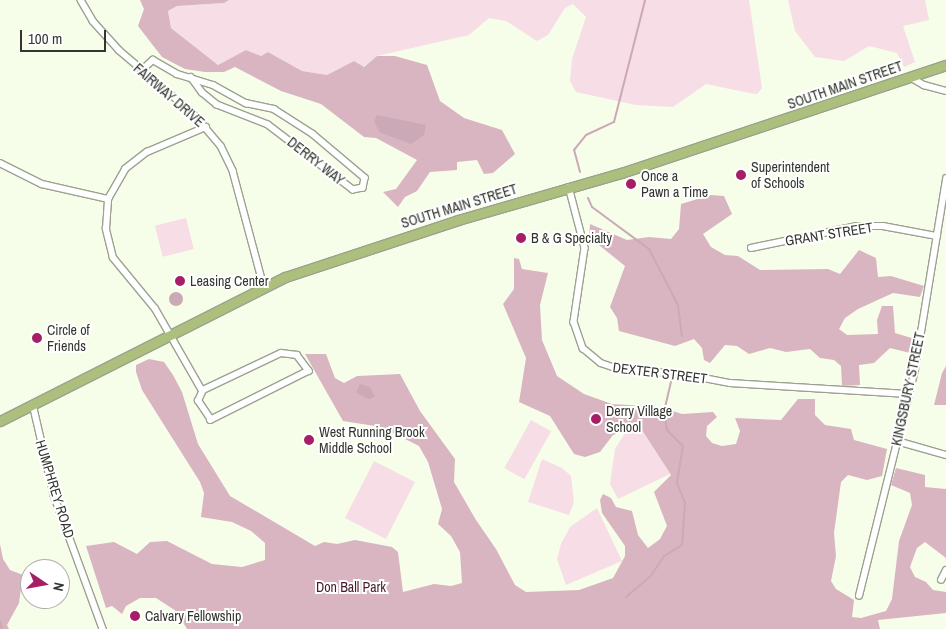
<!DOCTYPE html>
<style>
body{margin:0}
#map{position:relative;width:946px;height:629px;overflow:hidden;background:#f6feea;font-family:"Archivo Narrow",sans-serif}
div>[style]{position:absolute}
.green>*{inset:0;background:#f7dde6;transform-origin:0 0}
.forest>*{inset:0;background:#d9b5c2}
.water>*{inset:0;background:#cca9b6}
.round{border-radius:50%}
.stream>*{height:2px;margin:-1px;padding:0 1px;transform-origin:1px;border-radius:1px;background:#cca9b6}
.roads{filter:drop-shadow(1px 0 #9ba290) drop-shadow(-1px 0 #9ba290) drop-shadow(0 1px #9ba290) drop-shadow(0 -1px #9ba290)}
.street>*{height:5.5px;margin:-2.75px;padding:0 2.75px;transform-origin:2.75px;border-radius:2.75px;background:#fff}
.primary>*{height:9px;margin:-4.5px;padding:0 4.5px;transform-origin:4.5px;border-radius:4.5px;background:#adbf7d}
.dots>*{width:14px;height:14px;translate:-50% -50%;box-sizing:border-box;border:2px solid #fff;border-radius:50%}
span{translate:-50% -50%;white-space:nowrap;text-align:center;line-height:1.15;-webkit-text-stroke:4px #fff;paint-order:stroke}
.street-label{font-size:14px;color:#33362e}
.poi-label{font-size:14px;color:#33362e}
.left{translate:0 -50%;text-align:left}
.park-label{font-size:14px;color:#491b30}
.north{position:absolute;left:20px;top:559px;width:50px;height:50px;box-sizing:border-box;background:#fff;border:1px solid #adafab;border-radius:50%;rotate:102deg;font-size:14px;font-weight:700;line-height:20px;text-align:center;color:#33362e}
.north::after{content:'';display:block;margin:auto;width:18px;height:22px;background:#a61e66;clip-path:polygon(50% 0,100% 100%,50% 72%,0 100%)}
.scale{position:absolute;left:20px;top:30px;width:86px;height:22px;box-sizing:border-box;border:2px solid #33362e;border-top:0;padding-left:6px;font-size:15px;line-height:18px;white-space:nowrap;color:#33362e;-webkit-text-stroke:4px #fff;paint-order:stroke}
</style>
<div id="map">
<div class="green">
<div style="clip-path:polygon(229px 0,749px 0,762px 88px,757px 94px,749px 93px,706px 84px,673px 107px,636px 105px,576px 92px,570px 81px,572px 59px,586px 17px,573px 4px,565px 8px,548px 35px,537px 41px,506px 21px,489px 18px,469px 35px,377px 56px,363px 67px,354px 61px,327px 75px,302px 71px,268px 52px,261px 56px,246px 50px,218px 65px,171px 28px,168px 11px,177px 6px,224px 3px)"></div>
<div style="clip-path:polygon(788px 0,925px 0,929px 20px,903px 26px,915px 62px,904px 67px,897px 53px,869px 46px,844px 61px,815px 57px,795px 31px)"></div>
<div style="left:186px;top:218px;width:32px;height:32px;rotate:76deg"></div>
<div style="left:531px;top:420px;width:23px;height:55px;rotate:29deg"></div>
<div style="clip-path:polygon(640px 427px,670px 474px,618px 499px,610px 484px,615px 449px,625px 433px)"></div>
<div style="clip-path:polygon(542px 459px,562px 468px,571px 476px,574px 502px,569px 515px,528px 502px)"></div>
<div style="left:374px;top:461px;width:46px;height:64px;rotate:27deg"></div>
<div style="clip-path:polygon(597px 508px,622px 561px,566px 585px,557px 559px,561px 544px,570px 527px)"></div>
</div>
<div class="forest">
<div style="clip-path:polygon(140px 0,229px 0,224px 3px,177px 6px,168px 11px,171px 28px,218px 65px,246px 50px,261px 56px,268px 52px,302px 71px,327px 75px,354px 61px,364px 67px,377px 56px,395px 56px,427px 65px,440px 101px,464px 118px,502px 130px,515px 154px,493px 173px,484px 174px,477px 160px,457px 162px,457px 170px,430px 172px,417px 191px,405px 197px,398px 207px,383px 192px,396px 189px,417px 160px,376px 138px,364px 137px,321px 104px,281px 91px,235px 67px,224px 72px,205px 72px,185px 69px,162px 57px,138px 26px,144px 9px)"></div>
<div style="clip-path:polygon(711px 195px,724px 196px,732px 214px,703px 234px,711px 247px,725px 255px,738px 256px,760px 270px,828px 269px,840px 274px,859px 250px,876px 258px,878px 277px,891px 276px,924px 286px,920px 297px,893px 293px,858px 309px,845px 318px,839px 329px,847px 335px,878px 334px,877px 320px,882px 306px,893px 306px,895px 333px,915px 339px,914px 354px,890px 348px,874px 363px,859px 365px,860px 385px,842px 386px,841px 366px,834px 360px,820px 358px,810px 349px,786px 352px,770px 348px,749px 354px,737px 346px,725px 345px,710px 363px,704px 360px,702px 348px,694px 339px,675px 346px,619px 331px,617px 318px,610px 307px,625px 266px,589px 237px,590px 224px,627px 240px,649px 237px,671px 239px,679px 229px,681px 204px)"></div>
<div style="clip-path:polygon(514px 258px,519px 259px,522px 269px,548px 273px,540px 305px,542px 340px,557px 376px,584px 394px,612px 404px,661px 407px,682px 414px,713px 412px,717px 417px,707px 426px,706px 436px,712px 443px,722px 446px,736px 444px,740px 431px,735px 418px,781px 420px,798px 399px,815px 399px,815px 415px,825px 425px,851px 429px,854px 440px,887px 449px,882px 476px,867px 480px,848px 475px,841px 482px,834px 533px,836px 556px,831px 581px,836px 589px,854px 600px,852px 617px,861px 618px,886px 611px,892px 599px,899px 541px,912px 505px,910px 493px,891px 485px,896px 468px,925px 475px,925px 487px,946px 489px,946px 558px,925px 542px,917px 548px,910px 567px,915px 577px,926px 582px,933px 590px,946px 592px,946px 613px,878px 620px,880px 629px,187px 629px,176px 611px,156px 598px,140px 598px,126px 606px,122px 614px,112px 606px,106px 608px,86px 546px,114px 542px,137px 554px,150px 542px,167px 541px,212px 564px,242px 567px,265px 560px,265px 543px,251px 531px,232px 522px,201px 517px,204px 493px,200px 482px,142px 390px,136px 372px,136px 365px,149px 359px,164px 362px,173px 375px,182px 392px,198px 444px,230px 496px,315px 546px,324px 542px,337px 544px,355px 540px,392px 547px,398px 552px,403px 592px,434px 584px,451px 586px,462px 583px,460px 552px,451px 536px,438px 524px,442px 509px,428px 462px,419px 446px,381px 427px,343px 421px,305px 354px,326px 354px,335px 378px,344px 383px,357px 376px,400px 374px,420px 411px,455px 459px,454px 482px,476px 520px,496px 549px,515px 585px,526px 592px,579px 590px,613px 578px,625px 556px,625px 546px,602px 513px,600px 500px,603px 494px,611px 498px,616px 507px,632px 511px,638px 535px,648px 548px,660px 539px,667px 526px,654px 492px,671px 475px,640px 427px,613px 435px,600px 452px,585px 457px,574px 454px,550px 416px,519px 402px,526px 358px,503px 304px,514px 289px)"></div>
<div style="clip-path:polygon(946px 366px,946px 405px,934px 405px,942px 373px)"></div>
<div style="clip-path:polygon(0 544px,3px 559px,10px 570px,23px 575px,19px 603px,7px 625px,9px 629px,0 629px)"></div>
</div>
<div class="water">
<div style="clip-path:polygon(377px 115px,426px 125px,424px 135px,411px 144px,379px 132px,374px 121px)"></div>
<div class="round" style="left:169px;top:292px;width:14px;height:14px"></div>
<div style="clip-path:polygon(360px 384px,370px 387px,375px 397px,369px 399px,356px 393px)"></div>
</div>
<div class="stream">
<div style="left:580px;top:172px;width:23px;rotate:-105deg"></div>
<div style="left:574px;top:150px;width:19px;rotate:-51deg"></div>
<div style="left:586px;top:135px;width:31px;rotate:-25deg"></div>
<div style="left:614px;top:122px;width:126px;rotate:-75.7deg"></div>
<div style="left:588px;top:198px;width:10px;rotate:66deg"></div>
<div style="left:592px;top:207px;width:71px;rotate:36.4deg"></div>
<div style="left:649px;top:249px;width:63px;rotate:62.6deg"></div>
<div style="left:678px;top:305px;width:31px;rotate:83deg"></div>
<div style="left:626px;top:597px;width:31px;rotate:-40deg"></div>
<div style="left:650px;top:577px;width:25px;rotate:-56deg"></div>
<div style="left:664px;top:556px;width:21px;rotate:-31deg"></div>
<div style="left:682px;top:545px;width:42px;rotate:-85.9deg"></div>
<div style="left:685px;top:503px;width:22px;rotate:-112deg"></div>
<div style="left:677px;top:483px;width:37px;rotate:-81deg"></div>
<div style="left:683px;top:446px;width:23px;rotate:-135deg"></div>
<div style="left:667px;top:430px;width:18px;rotate:-99deg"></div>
<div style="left:664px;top:412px;width:31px;rotate:-77deg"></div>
<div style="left:0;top:621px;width:8px;rotate:76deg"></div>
</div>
<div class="roads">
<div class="street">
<div style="left:81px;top:0;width:24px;rotate:60deg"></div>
<div style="left:93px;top:21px;width:39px;rotate:48deg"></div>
<div style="left:119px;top:50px;width:97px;rotate:40.4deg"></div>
<div style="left:193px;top:113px;width:43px;rotate:49.7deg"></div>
<div style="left:221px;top:146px;width:28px;rotate:64deg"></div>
<div style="left:233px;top:171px;width:120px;rotate:75deg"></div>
<div style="left:141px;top:71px;width:16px;rotate:-43deg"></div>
<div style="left:153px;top:60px;width:28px;rotate:30deg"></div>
<div style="left:177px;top:74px;width:38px;rotate:17deg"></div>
<div style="left:213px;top:85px;width:38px;rotate:29deg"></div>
<div style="left:246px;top:103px;width:29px;rotate:12deg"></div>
<div style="left:274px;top:109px;width:46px;rotate:32.7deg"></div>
<div style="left:313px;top:134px;width:68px;rotate:40.2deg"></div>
<div style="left:365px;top:178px;width:10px;rotate:101deg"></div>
<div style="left:363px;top:188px;width:10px;rotate:169deg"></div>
<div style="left:353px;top:190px;width:107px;rotate:-142.6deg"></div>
<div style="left:268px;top:125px;width:55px;rotate:-158.6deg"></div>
<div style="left:217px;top:105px;width:19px;rotate:-141deg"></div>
<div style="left:202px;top:93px;width:19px;rotate:-126deg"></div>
<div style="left:910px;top:77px;width:16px;rotate:30deg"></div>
<div style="left:924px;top:85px;width:23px;rotate:15deg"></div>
<div style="left:0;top:163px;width:47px;rotate:26.6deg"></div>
<div style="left:42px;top:184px;width:68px;rotate:12.8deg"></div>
<div style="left:569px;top:187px;width:63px;rotate:75.3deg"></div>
<div style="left:585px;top:248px;width:75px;rotate:98.5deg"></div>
<div style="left:574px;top:322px;width:28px;rotate:71deg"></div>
<div style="left:583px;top:348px;width:23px;rotate:40deg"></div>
<div style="left:601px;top:363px;width:21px;rotate:19deg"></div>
<div style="left:621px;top:370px;width:62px;rotate:3.7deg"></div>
<div style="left:683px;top:374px;width:48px;rotate:10.8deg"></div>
<div style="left:730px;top:383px;width:178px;rotate:3.5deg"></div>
<div style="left:751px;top:248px;width:108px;rotate:-11.7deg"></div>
<div style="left:857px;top:226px;width:26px"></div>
<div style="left:883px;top:226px;width:55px;rotate:10.5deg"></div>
<div style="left:281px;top:353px;width:16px;rotate:7deg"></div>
<div style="left:297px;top:355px;width:20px;rotate:53deg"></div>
<div style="left:309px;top:371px;width:110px;rotate:153.4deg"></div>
<div style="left:211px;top:420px;width:23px;rotate:-124deg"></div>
<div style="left:198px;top:401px;width:12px;rotate:-66deg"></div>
<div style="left:203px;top:390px;width:86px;rotate:-25.4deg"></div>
<div style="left:202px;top:391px;width:95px;rotate:-119.8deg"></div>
<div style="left:155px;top:309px;width:66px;rotate:-129.5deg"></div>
<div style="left:113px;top:258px;width:30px;rotate:-104deg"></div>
<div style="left:106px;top:229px;width:30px;rotate:-86deg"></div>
<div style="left:108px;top:199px;width:34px;rotate:-60deg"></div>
<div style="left:125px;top:169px;width:28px;rotate:-38deg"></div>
<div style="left:147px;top:152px;width:64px;rotate:-23deg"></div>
<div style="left:33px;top:404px;width:93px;rotate:77deg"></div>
<div style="left:54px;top:495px;width:143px;rotate:69.9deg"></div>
<div style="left:897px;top:441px;width:51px;rotate:15.9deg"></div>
<div style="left:941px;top:580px;width:11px;rotate:-63deg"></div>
<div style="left:859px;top:596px;width:234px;rotate:-76.1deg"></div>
<div style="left:915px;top:369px;width:193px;rotate:-80.7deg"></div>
</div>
<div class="primary">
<div style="left:0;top:421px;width:319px;rotate:-26.8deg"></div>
<div style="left:285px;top:277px;width:182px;rotate:-18.2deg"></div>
<div style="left:458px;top:220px;width:170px;rotate:-16.1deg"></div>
<div style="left:621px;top:173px;width:342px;rotate:-18.4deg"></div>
</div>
</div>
<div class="dots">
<div style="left:741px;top:175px;background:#a61e66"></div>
<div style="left:631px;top:184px;background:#a61e66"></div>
<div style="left:521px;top:238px;background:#a61e66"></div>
<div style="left:180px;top:281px;background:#a61e66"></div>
<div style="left:37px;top:338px;background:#a61e66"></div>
<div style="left:596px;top:419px;background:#a61e66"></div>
<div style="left:309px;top:440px;background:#a61e66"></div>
<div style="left:135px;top:616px;background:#a61e66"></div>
</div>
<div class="street-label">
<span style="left:845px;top:85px;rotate:-19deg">SOUTH MAIN STREET</span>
<span style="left:169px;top:95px;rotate:41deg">FAIRWAY DRIVE</span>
<span style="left:316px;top:161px;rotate:38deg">DERRY WAY</span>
<span style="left:459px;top:206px;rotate:-17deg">SOUTH MAIN STREET</span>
<span style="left:829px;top:234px;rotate:-9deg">GRANT STREET</span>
<span style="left:660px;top:373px;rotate:7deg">DEXTER STREET</span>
<span style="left:908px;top:389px;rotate:-78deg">KINGSBURY STREET</span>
<span style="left:55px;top:489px;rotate:73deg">HUMPHREY ROAD</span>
</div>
<div class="poi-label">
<span class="left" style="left:751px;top:175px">Superintendent<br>of Schools</span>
<span class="left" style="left:641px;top:184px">Once a<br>Pawn a Time</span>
<span class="left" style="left:531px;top:238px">B &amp; G Specialty</span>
<span class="left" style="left:190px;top:281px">Leasing Center</span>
<span class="left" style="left:47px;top:338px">Circle of<br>Friends</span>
<span class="left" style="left:606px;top:419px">Derry Village<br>School</span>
<span class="left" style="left:319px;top:440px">West Running Brook<br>Middle School</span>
<span class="left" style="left:145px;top:616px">Calvary Fellowship</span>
</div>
<div class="park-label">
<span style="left:351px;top:587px">Don Ball Park</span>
</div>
<div class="north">N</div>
<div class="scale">100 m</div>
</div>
